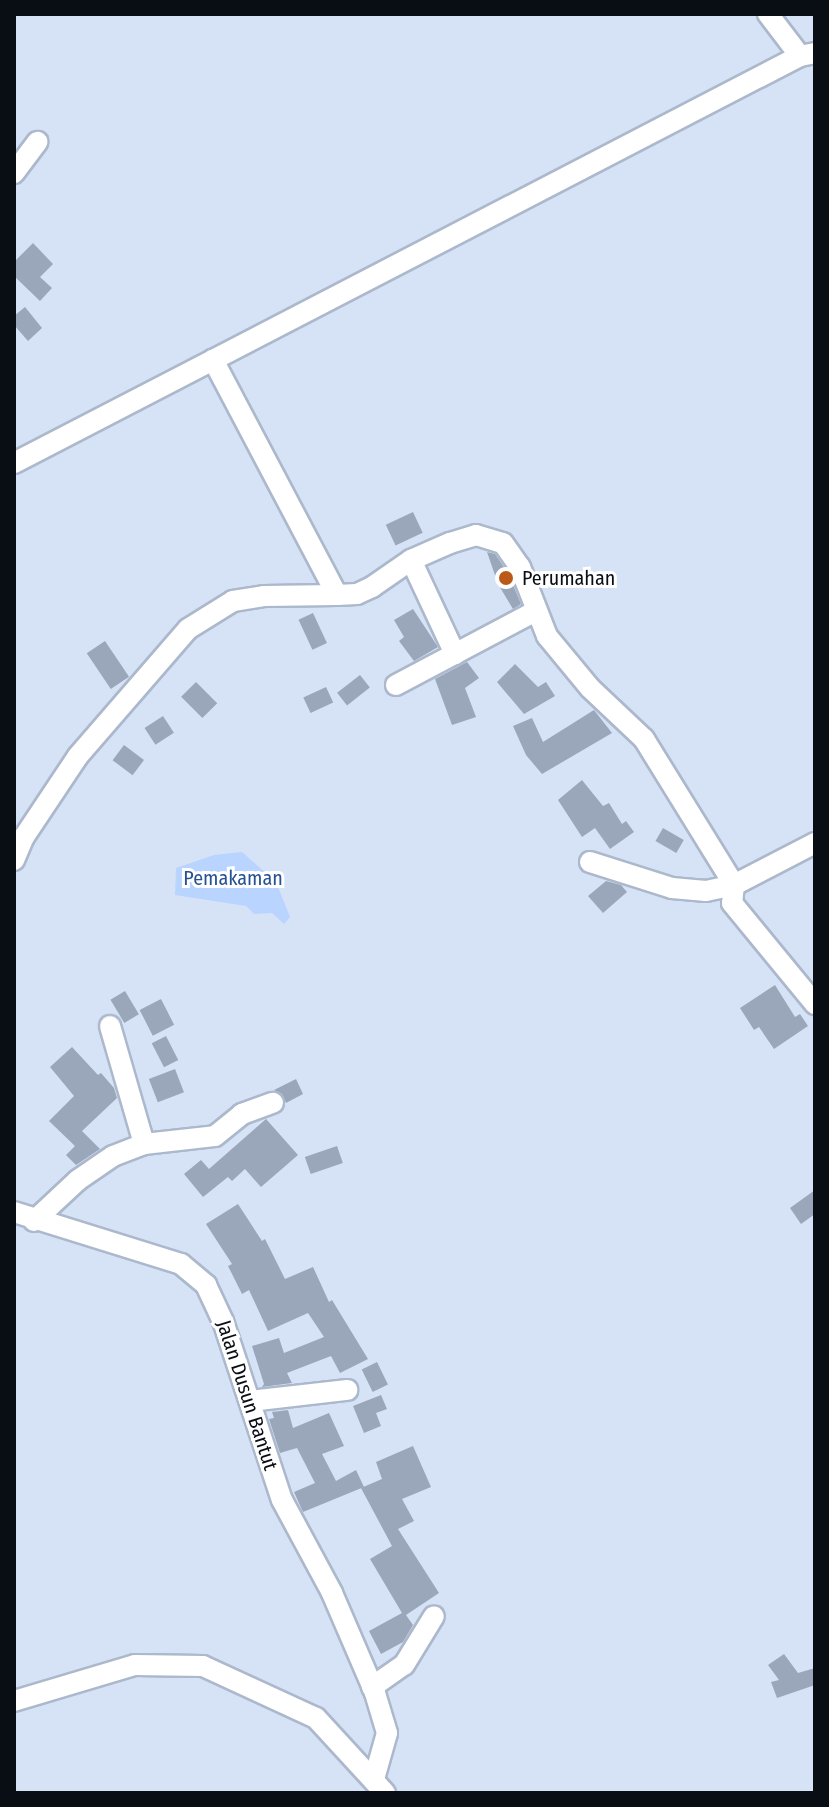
<!DOCTYPE html>
<style>
body{margin:0}
#map{position:relative;width:829px;height:1807px;overflow:hidden;background:#d6e3f7;font-family:"Fira Sans Condensed",sans-serif}
div>[style]{position:absolute}
.green>*{inset:0;background:#b8d4ff}
.building>*{inset:0;background:#9aa6b9;transform-origin:0 0}
.roads{filter:drop-shadow(2px 0 #acb8cb) drop-shadow(-2px 0 #acb8cb) drop-shadow(0 2px #acb8cb) drop-shadow(0 -2px #acb8cb)}
.minor>*{height:20px;margin:-10px;padding:0 10px;transform-origin:10px;border-radius:10px;background:#fff}
.dots>*{width:22px;height:22px;translate:-50% -50%;box-sizing:border-box;border:4px solid #fff;border-radius:50%}
span{translate:-50% -50%;white-space:nowrap;text-align:center;line-height:1.15;-webkit-text-stroke:6px #fff;paint-order:stroke}
.poi-label{font-size:20px;color:#090d14}
.left{translate:0 -50%;text-align:left}
.park-label{font-size:20px;color:#265193}
.street-label{font-size:20px;color:#090d14}
.frame{position:absolute;inset:0;border:16px solid #090d14;pointer-events:none}
</style>
<div id="map">
<div class="green">
<div style="clip-path:polygon(242px 852px,276px 882px,290px 917px,284px 924px,272px 913px,254px 914px,246px 906px,175px 895px,176px 868px,214px 855px)"></div>
</div>
<div class="building">
<div style="clip-path:polygon(33px 243px,53px 264px,40px 277px,52px 288px,40px 301px,14px 276px,14px 262px)"></div>
<div style="clip-path:polygon(25px 307px,42px 328px,28px 341px,14px 325px,14px 316px)"></div>
<div style="left:413px;top:512px;width:23px;height:30px;rotate:65deg"></div>
<div style="clip-path:polygon(487px 552px,495px 554px,508px 573px,521px 604px,513px 609px,498px 584px)"></div>
<div style="clip-path:polygon(413px 609px,438px 647px,414px 661px,399px 641px,404px 637px,394px 620px)"></div>
<div style="left:313px;top:613px;width:33px;height:16px;rotate:65deg"></div>
<div style="left:105px;top:641px;width:43px;height:22px;rotate:56deg"></div>
<div style="clip-path:polygon(467px 662px,479px 678px,465px 688px,476px 717px,452px 725px,435px 679px)"></div>
<div style="clip-path:polygon(515px 664px,538px 687px,546px 682px,555px 696px,524px 714px,497px 682px)"></div>
<div style="left:360px;top:675px;width:16px;height:29px;rotate:52deg"></div>
<div style="left:196px;top:682px;width:30px;height:21px;rotate:45deg"></div>
<div style="left:326px;top:687px;width:17px;height:25px;rotate:65deg"></div>
<div style="clip-path:polygon(594px 710px,612px 733px,542px 774px,526px 755px,513px 726px,532px 718px,543px 742px)"></div>
<div style="left:163px;top:716px;width:20px;height:22px;rotate:57deg"></div>
<div style="left:124px;top:745px;width:25px;height:19px;rotate:37deg"></div>
<div style="clip-path:polygon(582px 780px,603px 806px,609px 803px,622px 824px,626px 821px,634px 832px,610px 849px,595px 828px,582px 837px,558px 800px)"></div>
<div style="left:663px;top:828px;width:24px;height:15px;rotate:30deg"></div>
<div style="clip-path:polygon(606px 881px,621px 885px,627px 892px,603px 913px,588px 896px)"></div>
<div style="clip-path:polygon(775px 985px,795px 1017px,800px 1014px,808px 1026px,774px 1049px,759px 1027px,754px 1030px,740px 1008px)"></div>
<div style="left:125px;top:991px;width:27px;height:17px;rotate:59deg"></div>
<div style="left:161px;top:999px;width:29px;height:24px;rotate:63deg"></div>
<div style="left:166px;top:1036px;width:27px;height:16px;rotate:63deg"></div>
<div style="clip-path:polygon(72px 1047px,98px 1075px,101px 1073px,114px 1088px,117px 1098px,82px 1131px,100px 1149px,76px 1165px,66px 1155px,75px 1146px,49px 1121px,74px 1096px,50px 1067px)"></div>
<div style="left:175px;top:1069px;width:25px;height:28px;rotate:69deg"></div>
<div style="clip-path:polygon(296px 1079px,303px 1094px,286px 1103px,282px 1094px,274px 1090px)"></div>
<div style="clip-path:polygon(266px 1119px,298px 1155px,261px 1187px,245px 1169px,232px 1181px,228px 1177px,203px 1197px,184px 1174px,201px 1160px,209px 1169px)"></div>
<div style="left:337px;top:1146px;width:18px;height:34px;rotate:71deg"></div>
<div style="clip-path:polygon(815px 1190px,815px 1214px,801px 1224px,790px 1208px)"></div>
<div style="clip-path:polygon(238px 1204px,262px 1241px,265px 1239px,285px 1279px,313px 1267px,329px 1302px,332px 1300px,368px 1359px,340px 1373px,331px 1356px,287px 1373px,292px 1383px,262px 1387px,264px 1384px,252px 1346px,279px 1338px,284px 1353px,324px 1337px,308px 1313px,268px 1331px,249px 1290px,242px 1294px,228px 1266px,232px 1264px,206px 1224px)"></div>
<div style="left:377px;top:1362px;width:25px;height:17px;rotate:64deg"></div>
<div style="clip-path:polygon(381px 1395px,387px 1409px,376px 1413px,381px 1426px,364px 1433px,353px 1406px)"></div>
<div style="clip-path:polygon(288px 1410px,293px 1428px,329px 1413px,344px 1446px,322px 1454px,336px 1481px,356px 1470px,364px 1487px,303px 1512px,294px 1492px,315px 1483px,297px 1448px,280px 1453px,269px 1419px,274px 1418px,272px 1412px)"></div>
<div style="clip-path:polygon(413px 1446px,431px 1487px,402px 1499px,414px 1521px,398px 1529px,439px 1593px,406px 1615px,413px 1625px,403px 1642px,381px 1654px,369px 1631px,402px 1613px,370px 1559px,392px 1546px,361px 1488px,382px 1479px,376px 1462px)"></div>
<div style="clip-path:polygon(784px 1654px,798px 1673px,815px 1668px,815px 1685px,777px 1698px,771px 1682px,779px 1680px,768px 1665px)"></div>
</div>
<div class="roads">
<div class="minor">
<div style="left:768px;top:14px;width:53px;rotate:52.7deg"></div>
<div style="left:800px;top:56px;width:15px;rotate:-11deg"></div>
<div style="left:14px;top:173px;width:39px;rotate:-53deg"></div>
<div style="left:14px;top:463px;width:885px;rotate:-27.38deg"></div>
<div style="left:411px;top:560px;width:104px;rotate:64.9deg"></div>
<div style="left:337px;top:595px;width:20px;rotate:-3deg"></div>
<div style="left:357px;top:594px;width:17px;rotate:-25deg"></div>
<div style="left:372px;top:587px;width:47px;rotate:-34.7deg"></div>
<div style="left:411px;top:560px;width:43px;rotate:-23.6deg"></div>
<div style="left:450px;top:543px;width:27px;rotate:-17deg"></div>
<div style="left:476px;top:535px;width:28px;rotate:17deg"></div>
<div style="left:503px;top:543px;width:29px;rotate:55deg"></div>
<div style="left:520px;top:567px;width:74px;rotate:68.6deg"></div>
<div style="left:547px;top:636px;width:67px;rotate:50.4deg"></div>
<div style="left:590px;top:688px;width:74px;rotate:43.4deg"></div>
<div style="left:644px;top:739px;width:172px;rotate:58.3deg"></div>
<div style="left:734px;top:885px;width:18px;rotate:96deg"></div>
<div style="left:732px;top:903px;width:131px;rotate:50.6deg"></div>
<div style="left:396px;top:685px;width:156px;rotate:-27.9deg"></div>
<div style="left:14px;top:860px;width:25px;rotate:-67deg"></div>
<div style="left:24px;top:837px;width:97px;rotate:-56.3deg"></div>
<div style="left:78px;top:756px;width:168px;rotate:-49.1deg"></div>
<div style="left:188px;top:629px;width:53px;rotate:-31.9deg"></div>
<div style="left:233px;top:601px;width:31px;rotate:-9deg"></div>
<div style="left:264px;top:596px;width:73px;rotate:-0.8deg"></div>
<div style="left:337px;top:595px;width:266px;rotate:-117.8deg"></div>
<div style="left:590px;top:862px;width:86px;rotate:17.6deg"></div>
<div style="left:672px;top:888px;width:34px;rotate:5deg"></div>
<div style="left:706px;top:891px;width:29px;rotate:-12deg"></div>
<div style="left:734px;top:885px;width:91px;rotate:-27.4deg"></div>
<div style="left:110px;top:1026px;width:123px;rotate:73.9deg"></div>
<div style="left:14px;top:1212px;width:175px;rotate:17.3deg"></div>
<div style="left:181px;top:1264px;width:33px;rotate:40deg"></div>
<div style="left:206px;top:1285px;width:40px;rotate:65deg"></div>
<div style="left:223px;top:1321px;width:188px;rotate:71.8deg"></div>
<div style="left:282px;top:1500px;width:106px;rotate:61.7deg"></div>
<div style="left:332px;top:1593px;width:109px;rotate:66.7deg"></div>
<div style="left:375px;top:1693px;width:42px;rotate:73.3deg"></div>
<div style="left:387px;top:1733px;width:48px;rotate:105.8deg"></div>
<div style="left:34px;top:1221px;width:60px;rotate:-43deg"></div>
<div style="left:78px;top:1180px;width:42px;rotate:-34.4deg"></div>
<div style="left:113px;top:1156px;width:33px;rotate:-21deg"></div>
<div style="left:144px;top:1144px;width:71px;rotate:-6.4deg"></div>
<div style="left:215px;top:1136px;width:35px;rotate:-39deg"></div>
<div style="left:242px;top:1114px;width:33px;rotate:-20deg"></div>
<div style="left:250px;top:1401px;width:98px;rotate:-6.5deg"></div>
<div style="left:372px;top:1687px;width:39px;rotate:-35deg"></div>
<div style="left:404px;top:1665px;width:57px;rotate:-58.5deg"></div>
<div style="left:14px;top:1701px;width:126px;rotate:-16.6deg"></div>
<div style="left:135px;top:1665px;width:68px;rotate:0.8deg"></div>
<div style="left:203px;top:1666px;width:124px;rotate:24.7deg"></div>
<div style="left:316px;top:1718px;width:102px;rotate:47.4deg"></div>
</div>
</div>
<div class="dots">
<div style="left:506px;top:578px;background:#bb5a18"></div>
</div>
<div class="poi-label">
<span class="left" style="left:522px;top:578px">Perumahan</span>
</div>
<div class="park-label">
<span style="left:233px;top:878px">Pemakaman</span>
</div>
<div class="street-label">
<span style="left:247px;top:1395px;rotate:72deg">Jalan Dusun Bantut</span>
</div>
<div class="frame"></div>
</div>
